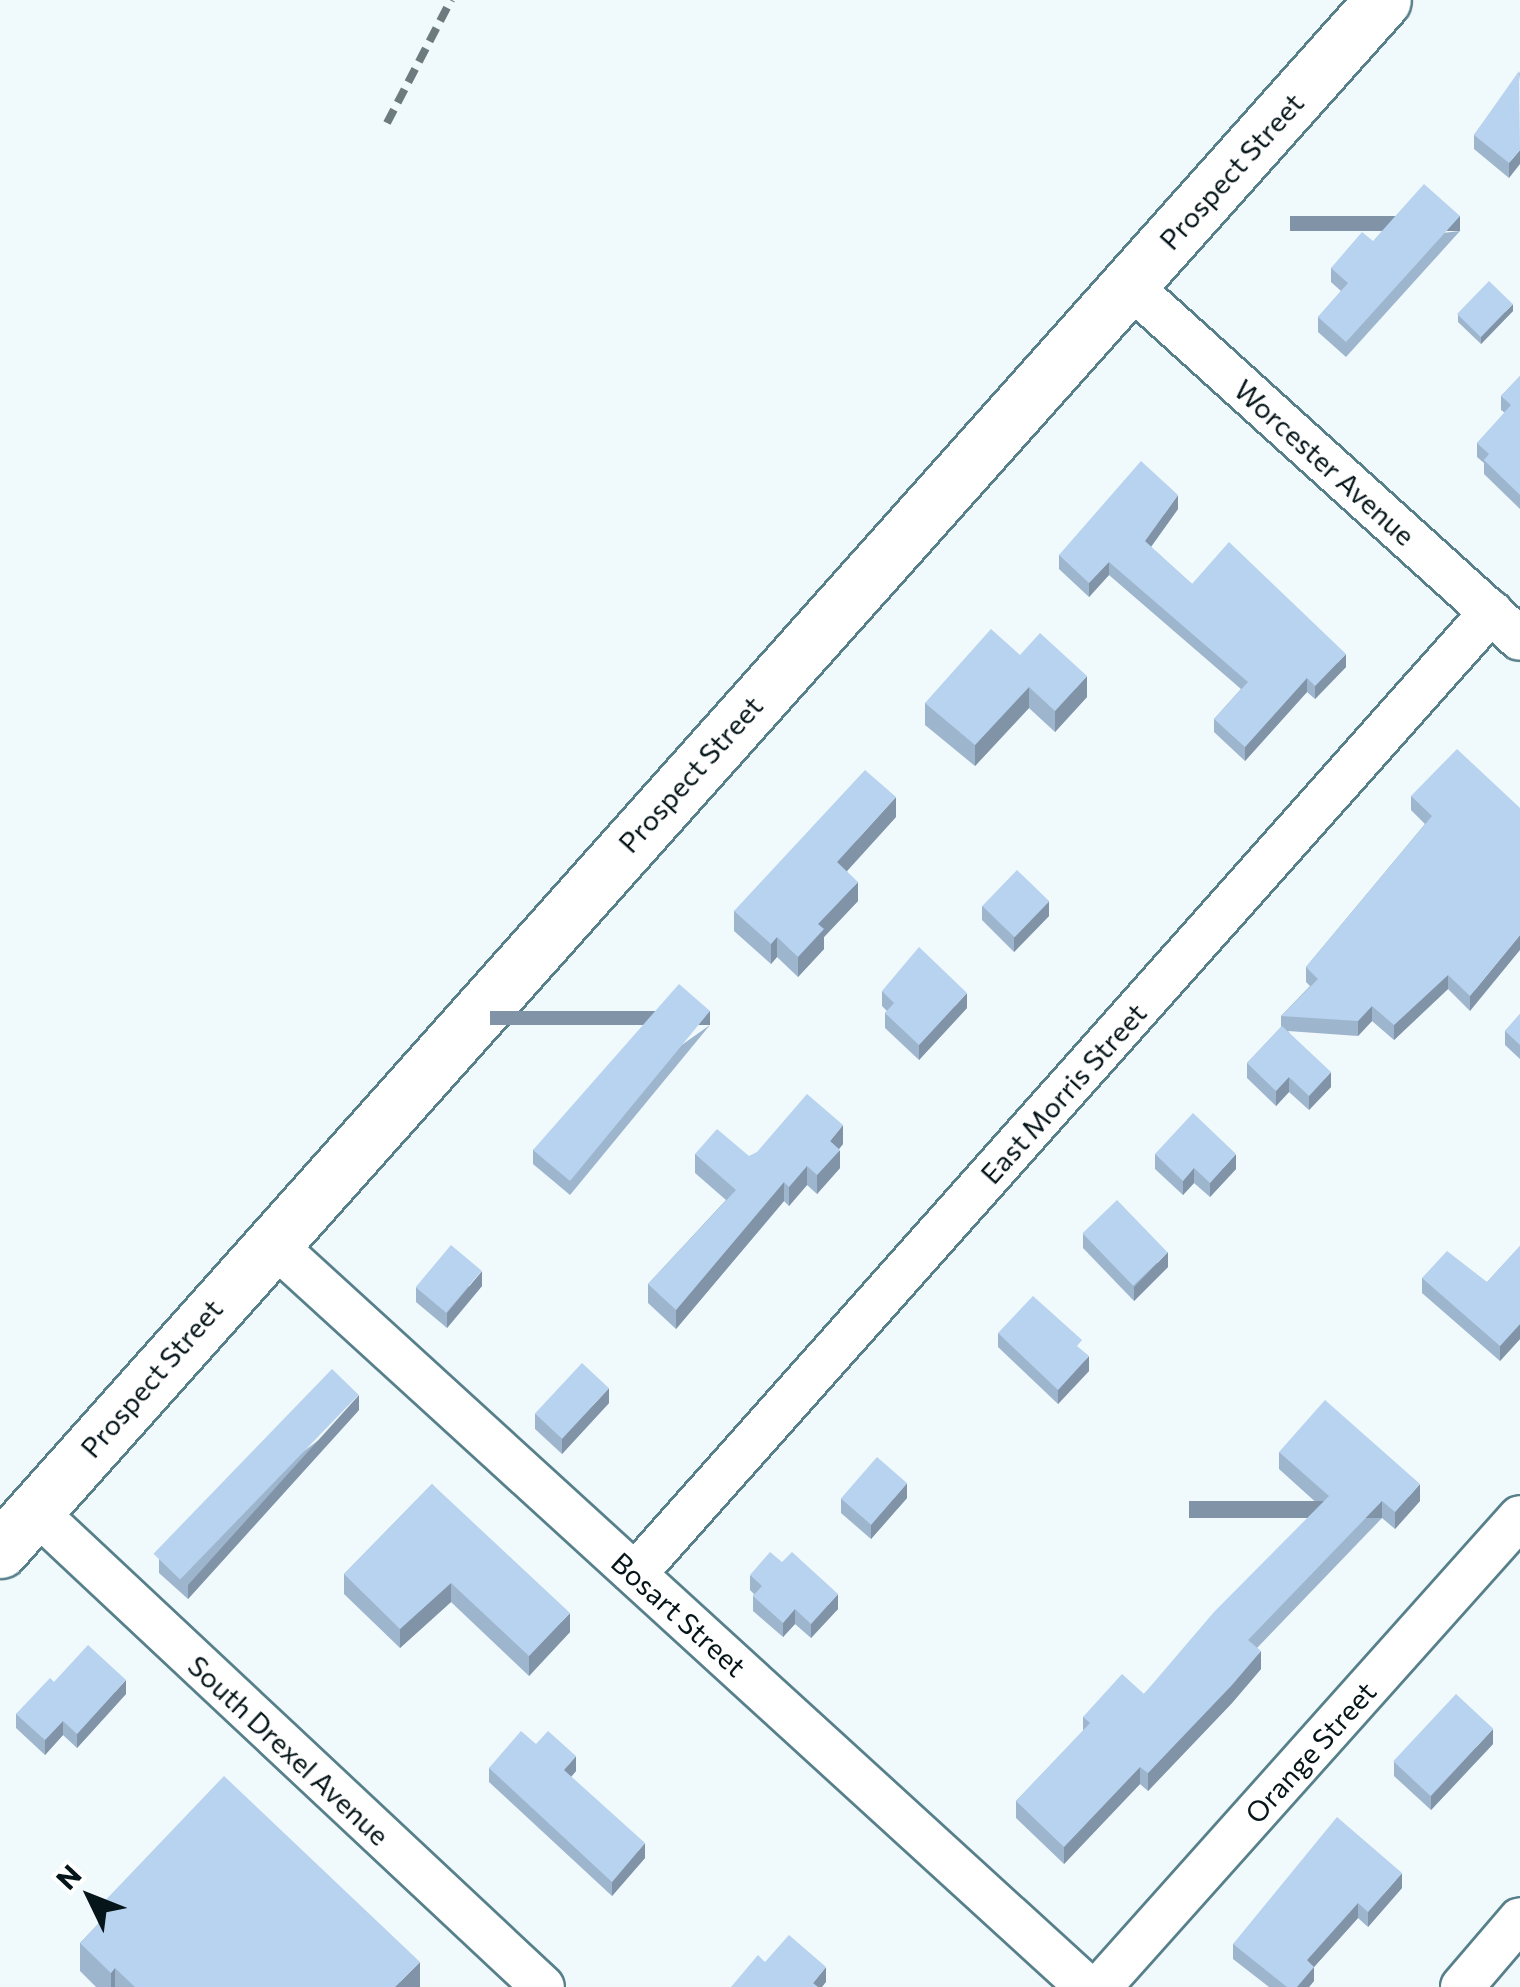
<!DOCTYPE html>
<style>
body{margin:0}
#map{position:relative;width:1520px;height:1987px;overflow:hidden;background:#f0f9fb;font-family:Commissioner,sans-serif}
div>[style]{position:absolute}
.roads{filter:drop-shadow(2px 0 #57808b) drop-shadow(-2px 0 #57808b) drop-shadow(0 2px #57808b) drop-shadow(0 -2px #57808b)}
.street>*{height:42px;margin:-21px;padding:0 21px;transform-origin:21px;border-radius:21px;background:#fff}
.secondary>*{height:55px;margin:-27.5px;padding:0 27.5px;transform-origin:27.5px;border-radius:27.5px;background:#fff}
.rail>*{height:8px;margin-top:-4px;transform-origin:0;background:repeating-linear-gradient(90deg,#6e7b7e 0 15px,transparent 0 23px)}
.wall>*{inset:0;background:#9eb5ce}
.shaded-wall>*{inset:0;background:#8194a7;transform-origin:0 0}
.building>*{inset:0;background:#b8d3ef;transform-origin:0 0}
span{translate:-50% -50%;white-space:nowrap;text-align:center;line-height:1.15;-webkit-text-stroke:8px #fff;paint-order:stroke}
.street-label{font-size:28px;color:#051519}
.north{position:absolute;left:40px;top:1847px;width:100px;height:100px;-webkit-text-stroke:8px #fff;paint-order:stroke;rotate:313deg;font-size:28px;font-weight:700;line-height:40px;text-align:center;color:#051519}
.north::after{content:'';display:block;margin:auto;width:35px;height:45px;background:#051519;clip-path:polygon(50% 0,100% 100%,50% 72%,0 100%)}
</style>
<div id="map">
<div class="roads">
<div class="street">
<div style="left:1129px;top:285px;width:527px;rotate:42.16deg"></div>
<div style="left:270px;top:1241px;width:1106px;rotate:42.4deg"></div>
<div style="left:35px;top:1511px;width:696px;rotate:43.14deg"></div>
<div style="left:635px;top:1574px;width:1288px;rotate:-48.34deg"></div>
<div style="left:1100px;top:1987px;width:630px;rotate:-48.22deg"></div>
<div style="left:1462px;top:1987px;width:89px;rotate:-49.5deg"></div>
</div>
<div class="secondary">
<div style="left:0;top:1550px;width:2077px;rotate:-48.26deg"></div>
</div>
</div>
<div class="rail">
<div style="left:387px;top:123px;width:139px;rotate:-62.5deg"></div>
</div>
<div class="wall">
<div style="clip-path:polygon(1520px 72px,1509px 178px,1474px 149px,1474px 135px)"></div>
<div style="clip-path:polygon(1460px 231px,1346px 357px,1318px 332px,1318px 317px,1341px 291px,1331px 282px,1331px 268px,1373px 241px)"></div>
<div style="clip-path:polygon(1513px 311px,1481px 344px,1458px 322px,1458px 315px)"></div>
<div style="clip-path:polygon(1520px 376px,1520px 509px,1484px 474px,1484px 463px,1477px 457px,1477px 443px,1505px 413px,1501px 410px,1501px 396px)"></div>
<div style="clip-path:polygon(1178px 509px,1151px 547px,1192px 584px,1346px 667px,1315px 699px,1307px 692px,1245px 761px,1214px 732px,1214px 719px,1241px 689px,1109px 575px,1089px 597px,1059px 569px,1059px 555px)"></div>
<div style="clip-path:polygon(1020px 655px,1087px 697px,1055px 732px,1029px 708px,975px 766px,925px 725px,925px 703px)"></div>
<div style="clip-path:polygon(1411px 796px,1520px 808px,1470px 1011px,1448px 989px,1394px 1040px,1372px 1021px,1358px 1036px,1288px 1031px,1331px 1087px,1309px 1110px,1289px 1092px,1276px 1106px,1247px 1078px,1247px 1063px,1281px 1027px,1281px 1016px,1310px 986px,1306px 982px,1306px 967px,1425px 824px,1411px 810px)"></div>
<div style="clip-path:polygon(896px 817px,847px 871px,858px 901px,824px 937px,824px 949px,798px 977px,777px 957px,771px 964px,734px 931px,734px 911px)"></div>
<div style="clip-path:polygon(982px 906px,1049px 916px,1014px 952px,982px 920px)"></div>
<div style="clip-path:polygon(882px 991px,967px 1008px,919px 1060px,885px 1028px,885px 1013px,887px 1011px,882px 1006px)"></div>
<div style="clip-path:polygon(1520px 1014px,1520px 1059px,1505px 1045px,1505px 1031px)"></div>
<div style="clip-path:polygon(710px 1025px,570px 1195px,533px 1164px,533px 1150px)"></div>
<div style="clip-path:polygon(843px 1144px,839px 1149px,840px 1168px,817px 1194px,807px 1185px,789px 1206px,784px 1201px,676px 1329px,648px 1303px,648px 1284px,726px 1200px,695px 1173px,695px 1154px,749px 1156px)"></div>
<div style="clip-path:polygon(1155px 1154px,1236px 1169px,1210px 1197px,1194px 1183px,1183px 1195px,1155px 1169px)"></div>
<div style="clip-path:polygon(1083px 1234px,1168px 1267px,1134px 1301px,1083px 1248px)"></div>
<div style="clip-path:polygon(1520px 1246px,1520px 1339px,1500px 1361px,1422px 1293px,1422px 1278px,1487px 1282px)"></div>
<div style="clip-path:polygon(482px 1286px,447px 1328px,416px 1302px,416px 1287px)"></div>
<div style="clip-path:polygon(998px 1333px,1082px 1351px,1089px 1371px,1058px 1404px,998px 1347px)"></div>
<div style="clip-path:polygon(609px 1403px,562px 1454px,535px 1429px,535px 1414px)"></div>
<div style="clip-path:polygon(359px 1410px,188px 1599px,159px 1573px,159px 1559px)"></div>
<div style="clip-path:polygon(1279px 1452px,1420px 1501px,1395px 1529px,1382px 1518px,1257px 1648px,1261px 1669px,1232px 1703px,1148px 1791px,1140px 1784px,1064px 1864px,1016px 1818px,1016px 1801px,1083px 1731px,1083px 1717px,1144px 1694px,1320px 1506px,1279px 1469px)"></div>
<div style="clip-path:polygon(432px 1484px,570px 1632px,529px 1676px,451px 1602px,400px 1648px,344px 1594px,344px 1574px)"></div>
<div style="clip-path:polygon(907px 1498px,871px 1539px,841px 1513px,841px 1499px)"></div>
<div style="clip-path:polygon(750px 1575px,838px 1609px,811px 1638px,795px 1624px,783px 1637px,753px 1611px,753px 1596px,754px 1594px,750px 1590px)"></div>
<div style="clip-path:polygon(54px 1682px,126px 1694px,77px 1748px,63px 1735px,45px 1755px,16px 1728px,16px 1714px)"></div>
<div style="clip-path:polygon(536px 1744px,576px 1771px,571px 1777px,645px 1858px,612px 1896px,489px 1782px,489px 1768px)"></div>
<div style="clip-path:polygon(1493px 1744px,1431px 1810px,1394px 1776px,1394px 1762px)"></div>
<div style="clip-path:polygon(1402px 1888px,1368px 1927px,1358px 1918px,1314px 1967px,1314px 1981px,1309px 1987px,1269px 1987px,1233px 1959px,1233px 1944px)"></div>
<div style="clip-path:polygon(98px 1908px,420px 1987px,96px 1987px,80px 1971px,80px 1943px,98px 1924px)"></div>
</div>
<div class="shaded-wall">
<div style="clip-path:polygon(1520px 150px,1520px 164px,1509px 178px,1509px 163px)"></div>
<div style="left:1460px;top:216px;width:15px;height:170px;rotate:90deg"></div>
<div style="clip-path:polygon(1513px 304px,1513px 311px,1481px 344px,1481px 337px)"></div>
<div style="clip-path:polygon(1178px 495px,1178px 509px,1145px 555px,1145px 541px)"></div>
<div style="clip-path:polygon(1109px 562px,1109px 575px,1089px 597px,1089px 583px)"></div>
<div style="clip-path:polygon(1346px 654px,1346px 667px,1315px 699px,1315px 686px)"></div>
<div style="clip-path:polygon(1087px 676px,1087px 697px,1055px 732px,1055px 711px)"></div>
<div style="clip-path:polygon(1307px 678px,1307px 692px,1245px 761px,1245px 747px)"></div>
<div style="clip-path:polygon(1029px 687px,1029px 708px,975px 766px,975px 745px)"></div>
<div style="clip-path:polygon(896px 797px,896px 817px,837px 882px,837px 862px)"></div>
<div style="clip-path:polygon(858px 882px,858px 901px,824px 937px,824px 949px,798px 977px,798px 957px,818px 924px)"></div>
<div style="clip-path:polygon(1049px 901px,1049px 916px,1014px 952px,1014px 937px)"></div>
<div style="clip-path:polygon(1520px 935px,1520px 950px,1470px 1011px,1470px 996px)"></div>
<div style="clip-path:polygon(777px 937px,777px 957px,771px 964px,771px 944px)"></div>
<div style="clip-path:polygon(1448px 975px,1448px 989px,1394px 1040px,1394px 1025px)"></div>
<div style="clip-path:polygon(967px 993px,967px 1008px,919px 1060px,919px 1045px)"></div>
<div style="clip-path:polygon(1372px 1006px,1372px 1021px,1358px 1036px,1358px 1021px)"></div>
<div style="left:710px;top:1011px;width:14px;height:220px;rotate:90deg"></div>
<div style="clip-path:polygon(1331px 1072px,1331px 1087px,1309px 1110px,1309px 1096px)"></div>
<div style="clip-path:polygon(1289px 1077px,1289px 1092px,1276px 1106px,1276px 1091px)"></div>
<div style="clip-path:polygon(843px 1125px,843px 1144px,830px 1160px,830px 1141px)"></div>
<div style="clip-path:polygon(840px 1150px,840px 1168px,817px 1194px,817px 1175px)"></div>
<div style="clip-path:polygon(1236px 1154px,1236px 1169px,1210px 1197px,1210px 1183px)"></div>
<div style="clip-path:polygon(807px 1166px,807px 1185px,789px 1206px,789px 1187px)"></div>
<div style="clip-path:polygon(1194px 1168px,1194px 1183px,1183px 1195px,1183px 1181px)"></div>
<div style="clip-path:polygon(784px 1182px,784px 1201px,676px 1329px,676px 1310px)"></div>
<div style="clip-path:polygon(1168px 1252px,1168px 1267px,1134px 1301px,1134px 1287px)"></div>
<div style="clip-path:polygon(482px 1271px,482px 1286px,447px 1328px,447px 1313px)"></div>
<div style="clip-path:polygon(1520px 1324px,1520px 1339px,1500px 1361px,1500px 1346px)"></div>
<div style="clip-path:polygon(1089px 1356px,1089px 1371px,1058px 1404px,1058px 1390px)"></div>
<div style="clip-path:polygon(609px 1388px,609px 1403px,562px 1454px,562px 1439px)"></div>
<div style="clip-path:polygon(359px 1395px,359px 1410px,188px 1599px,188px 1585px)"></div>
<div style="clip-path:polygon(907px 1483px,907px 1498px,871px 1539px,871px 1525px)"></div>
<div style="clip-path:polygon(1420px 1484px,1420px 1501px,1395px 1529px,1395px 1512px)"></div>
<div style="left:1382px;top:1501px;width:17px;height:193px;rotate:90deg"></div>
<div style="clip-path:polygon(451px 1583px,451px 1602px,400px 1648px,400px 1629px)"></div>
<div style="clip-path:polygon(838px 1594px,838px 1609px,811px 1638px,811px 1624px)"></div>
<div style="clip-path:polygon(795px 1609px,795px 1624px,783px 1637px,783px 1623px)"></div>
<div style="clip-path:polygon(570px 1613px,570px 1632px,529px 1676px,529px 1656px)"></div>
<div style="clip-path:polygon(1261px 1651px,1261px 1669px,1232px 1703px,1148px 1791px,1148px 1773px)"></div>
<div style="clip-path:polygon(126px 1680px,126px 1694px,77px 1748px,77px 1734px)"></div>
<div style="clip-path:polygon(63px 1721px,63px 1735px,45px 1755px,45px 1740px)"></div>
<div style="clip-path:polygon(1493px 1729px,1493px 1744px,1431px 1810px,1431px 1796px)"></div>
<div style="clip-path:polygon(576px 1756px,576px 1771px,564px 1785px,564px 1770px)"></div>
<div style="clip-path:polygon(1140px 1767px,1140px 1784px,1064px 1864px,1064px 1847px)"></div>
<div style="clip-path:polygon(645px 1843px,645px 1858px,612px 1896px,612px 1882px)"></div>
<div style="clip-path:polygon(1402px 1873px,1402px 1888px,1368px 1927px,1368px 1912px)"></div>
<div style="clip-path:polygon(1358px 1903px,1358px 1918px,1314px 1967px,1314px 1981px,1309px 1987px,1297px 1987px,1307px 1960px)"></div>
<div style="clip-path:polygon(420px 1962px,420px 1987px,395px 1987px)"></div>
<div style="clip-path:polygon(826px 1967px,826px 1982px,822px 1987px,813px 1987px,813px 1983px)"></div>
<div style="clip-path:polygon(115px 1968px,115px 1987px,111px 1987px,111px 1973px)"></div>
</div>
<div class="building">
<div style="clip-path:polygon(1519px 71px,1520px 150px,1509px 163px,1474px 135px)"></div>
<div style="clip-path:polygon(1424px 184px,1460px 216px,1346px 342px,1318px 317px,1348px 283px,1331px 268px,1362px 232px,1373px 241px)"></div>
<div style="left:1489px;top:281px;width:33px;height:46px;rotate:44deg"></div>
<div style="clip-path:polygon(1520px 376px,1520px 495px,1484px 460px,1489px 454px,1477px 443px,1511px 405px,1501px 396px)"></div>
<div style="clip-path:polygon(1141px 461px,1178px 495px,1145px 541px,1192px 584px,1229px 542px,1346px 654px,1315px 686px,1307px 678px,1245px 747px,1214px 719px,1248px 682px,1109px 562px,1089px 583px,1059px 555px)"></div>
<div style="clip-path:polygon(991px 629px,1020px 655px,1040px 633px,1087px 676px,1055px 711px,1029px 687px,975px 745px,925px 703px)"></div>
<div style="clip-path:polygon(1457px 749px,1520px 808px,1520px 935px,1470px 996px,1448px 975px,1394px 1025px,1372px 1006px,1358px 1021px,1281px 1016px,1318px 979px,1306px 967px,1432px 816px,1411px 796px)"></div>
<div style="clip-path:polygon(865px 770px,896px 797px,837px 862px,858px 882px,818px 924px,824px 929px,798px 957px,777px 937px,771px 944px,734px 911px)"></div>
<div style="left:1017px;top:870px;width:45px;height:50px;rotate:44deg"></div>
<div style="clip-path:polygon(919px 947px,967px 993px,919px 1045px,885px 1013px,894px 1003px,882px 991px)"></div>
<div style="clip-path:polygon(679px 984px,710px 1011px,570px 1181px,533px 1150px)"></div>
<div style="clip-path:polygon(1520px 1014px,1520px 1045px,1505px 1031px)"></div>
<div style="clip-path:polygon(1282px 1026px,1331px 1072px,1309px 1096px,1289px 1077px,1276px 1091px,1247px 1063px)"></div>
<div style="clip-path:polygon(807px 1094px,843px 1125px,830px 1141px,840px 1150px,817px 1175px,807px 1166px,789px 1187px,784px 1182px,676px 1310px,648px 1284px,736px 1190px,695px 1154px,717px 1129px,749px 1156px,757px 1152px)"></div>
<div style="clip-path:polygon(1193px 1113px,1236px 1154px,1210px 1183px,1194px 1168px,1183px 1181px,1155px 1154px)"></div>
<div style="left:1117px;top:1200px;width:73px;height:48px;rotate:46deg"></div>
<div style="left:451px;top:1245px;width:40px;height:55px;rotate:40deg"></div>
<div style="clip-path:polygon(1520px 1246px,1520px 1324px,1500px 1346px,1422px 1278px,1447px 1251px,1487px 1282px)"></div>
<div style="clip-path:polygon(1033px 1296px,1082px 1340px,1077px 1346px,1089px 1356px,1058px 1390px,998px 1333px)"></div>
<div style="left:582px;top:1363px;width:37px;height:69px;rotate:43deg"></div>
<div style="left:332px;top:1369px;width:37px;height:257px;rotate:44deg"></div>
<div style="clip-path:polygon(1325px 1400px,1420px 1484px,1395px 1512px,1382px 1501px,1248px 1640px,1261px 1651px,1232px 1685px,1148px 1773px,1140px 1767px,1064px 1847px,1016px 1801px,1090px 1723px,1083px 1717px,1122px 1674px,1144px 1694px,1214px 1612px,1329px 1496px,1279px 1452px)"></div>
<div style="left:877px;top:1457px;width:40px;height:55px;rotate:41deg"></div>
<div style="clip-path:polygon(432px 1484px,570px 1613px,529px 1656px,451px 1583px,400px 1629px,344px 1574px)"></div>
<div style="clip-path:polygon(770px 1552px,782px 1562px,792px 1552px,838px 1594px,811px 1624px,795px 1609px,783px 1623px,753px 1596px,762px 1586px,750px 1575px)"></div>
<div style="clip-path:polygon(88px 1645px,126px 1680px,77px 1734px,63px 1721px,45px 1740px,16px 1714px,50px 1678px,54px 1682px)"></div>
<div style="left:1456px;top:1694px;width:51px;height:92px;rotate:43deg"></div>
<div style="clip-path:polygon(521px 1731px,536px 1744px,548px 1731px,576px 1756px,564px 1770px,645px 1843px,612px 1882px,489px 1768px)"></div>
<div style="clip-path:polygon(224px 1776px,420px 1962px,395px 1987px,135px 1987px,115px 1968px,111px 1973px,80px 1943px,106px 1916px,98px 1908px)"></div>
<div style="clip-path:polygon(1337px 1817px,1402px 1873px,1368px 1912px,1358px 1903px,1307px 1960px,1314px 1967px,1297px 1987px,1287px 1987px,1233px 1944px)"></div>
<div style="clip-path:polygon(789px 1935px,826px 1967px,813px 1983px,818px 1987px,731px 1987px,758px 1955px,765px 1962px)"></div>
</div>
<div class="street-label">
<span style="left:1231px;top:171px;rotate:-48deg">Prospect Street</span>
<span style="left:1325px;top:462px;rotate:42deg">Worcester Avenue</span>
<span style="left:690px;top:774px;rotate:-48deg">Prospect Street</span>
<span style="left:1063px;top:1093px;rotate:-48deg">East Morris Street</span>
<span style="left:151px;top:1378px;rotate:-49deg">Prospect Street</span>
<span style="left:679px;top:1614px;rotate:42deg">Bosart Street</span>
<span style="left:289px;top:1750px;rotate:43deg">South Drexel Avenue</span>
<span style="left:1310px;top:1752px;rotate:-48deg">Orange Street</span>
</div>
<div class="north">N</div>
</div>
